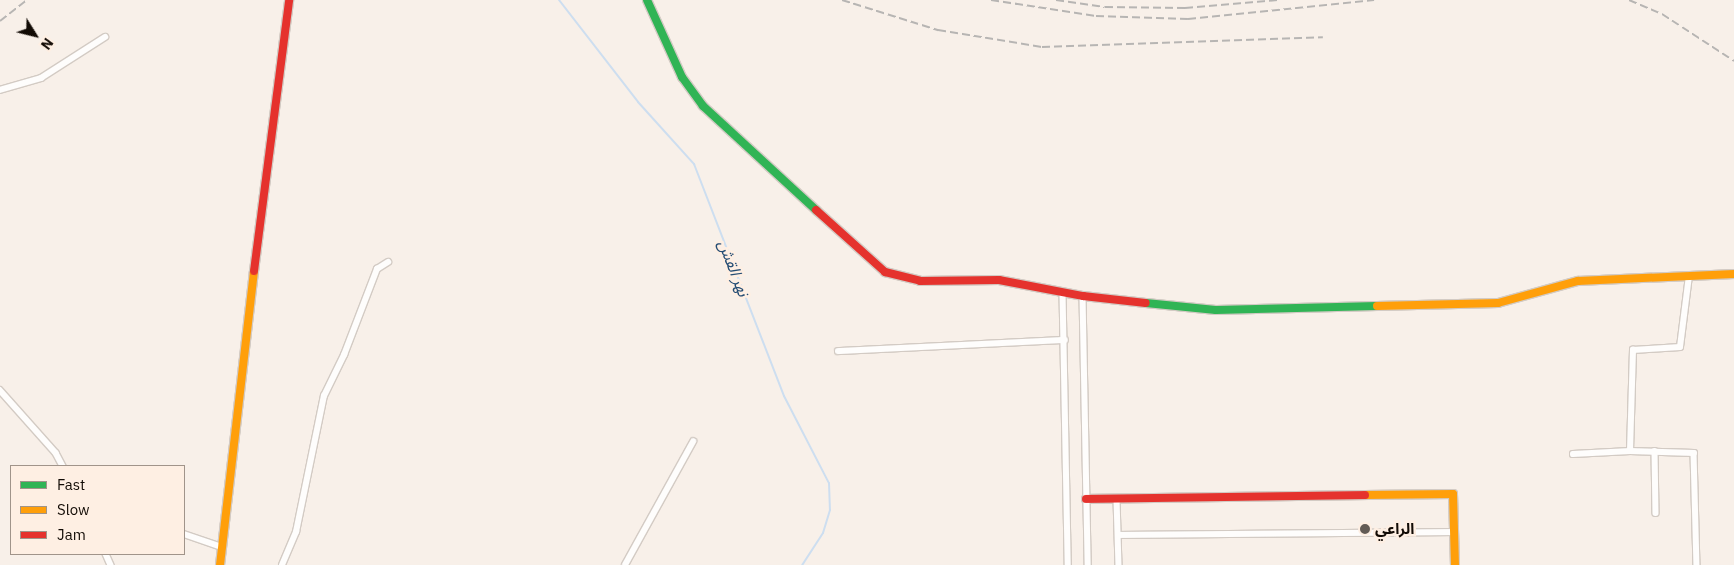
<!DOCTYPE html>
<meta charset="utf-8">
<style>
body{margin:0}
#map{position:relative;width:1734px;height:565px;overflow:hidden;background:#f8f0e9;font-family:"IBM Plex Sans","Noto Sans Arabic",sans-serif}
div>[style]{position:absolute}
.stream>*{height:2px;margin:-1px;padding:0 1px;transform-origin:1px;border-radius:1px;background:#cddef0}
.roads{filter:drop-shadow(1px 0 #d3cbc4) drop-shadow(-1px 0 #d3cbc4) drop-shadow(0 1px #d3cbc4) drop-shadow(0 -1px #d3cbc4)}
.street>*{height:5.5px;margin:-2.75px;padding:0 2.75px;transform-origin:2.75px;border-radius:2.75px;background:#fefdfc}
.fast>*{height:8px;margin:-4px;padding:0 4px;transform-origin:4px;border-radius:4px;background:#30b455}
.slow>*{height:8px;margin:-4px;padding:0 4px;transform-origin:4px;border-radius:4px;background:#ff9f0a}
.jam>*{height:8px;margin:-4px;padding:0 4px;transform-origin:4px;border-radius:4px;background:#e5322d}
.rail>*{height:2px;margin-top:-1px;transform-origin:0;background:repeating-linear-gradient(90deg,#b7b5b3 0 8px,transparent 0 12px)}
.dots>*{width:14px;height:14px;translate:-50% -50%;box-sizing:border-box;border:2px solid #feefe3;border-radius:50%}
span{translate:-50% -50%;white-space:nowrap;text-align:center;line-height:1.15;-webkit-text-stroke:5px #feefe3;paint-order:stroke}
.poi-label{font-size:15px;color:#120b05;font-weight:700}
.left{translate:0 -50%;text-align:left}
.water-label{font-size:16px;color:#254d74;font-style:italic}
.legend{position:absolute;left:10px;top:465px;width:175px;height:90px;box-sizing:border-box;background:#feefe3;border:1px solid #a0948a;margin:0;padding:6px 9px;list-style:none;font-size:15px;color:#120b05}
.legend li{display:flex;align-items:center;gap:10px;height:25px}
.legend b{width:25px;border:1px solid #a0948a}
.north{position:absolute;left:10px;top:10px;width:50px;height:50px;-webkit-text-stroke:4px #feefe3;paint-order:stroke;rotate:126deg;font-size:14px;font-weight:700;line-height:20px;text-align:center;color:#120b05}
.north::after{content:'';display:block;margin:auto;width:18px;height:22px;background:#120b05;clip-path:polygon(50% 0,100% 100%,50% 72%,0 100%)}
</style>
<div id="map">
<div class="stream">
<div style="left:559px;top:0;width:129px;rotate:52.2deg"></div>
<div style="left:638px;top:102px;width:84px;rotate:47.9deg"></div>
<div style="left:694px;top:164px;width:249px;rotate:68.8deg"></div>
<div style="left:784px;top:396px;width:98px;rotate:62.7deg"></div>
<div style="left:829px;top:483px;width:27px;rotate:88deg"></div>
<div style="left:830px;top:510px;width:24px;rotate:107deg"></div>
<div style="left:823px;top:533px;width:38px;rotate:123deg"></div>
</div>
<div class="roads">
<div class="street">
<div style="left:0;top:90px;width:43px;rotate:-16.3deg"></div>
<div style="left:41px;top:78px;width:76px;rotate:-32.6deg"></div>
<div style="left:1063px;top:293px;width:272px;rotate:88.9deg"></div>
<div style="left:1083px;top:296px;width:269px;rotate:88.9deg"></div>
<div style="left:838px;top:351px;width:227px;rotate:-2.8deg"></div>
<div style="left:0;top:390px;width:84px;rotate:48.4deg"></div>
<div style="left:56px;top:453px;width:15px;rotate:62deg"></div>
<div style="left:1630px;top:451px;width:64px;rotate:1.8deg"></div>
<div style="left:1694px;top:453px;width:112px;rotate:88.5deg"></div>
<div style="left:1655px;top:451px;width:62px;rotate:89.1deg"></div>
<div style="left:1573px;top:454px;width:57px;rotate:-3deg"></div>
<div style="left:1630px;top:451px;width:101px;rotate:-88.3deg"></div>
<div style="left:1633px;top:350px;width:47px;rotate:-3.7deg"></div>
<div style="left:1680px;top:347px;width:72px;rotate:-82.8deg"></div>
<div style="left:1117px;top:499px;width:66px;rotate:88.3deg"></div>
<div style="left:184px;top:534px;width:40px;rotate:18.9deg"></div>
<div style="left:1118px;top:535px;width:336px;rotate:-0.5deg"></div>
<div style="left:106px;top:554px;width:12px;rotate:66deg"></div>
<div style="left:282px;top:565px;width:36px;rotate:-67deg"></div>
<div style="left:296px;top:532px;width:139px;rotate:-78.4deg"></div>
<div style="left:324px;top:396px;width:46px;rotate:-64deg"></div>
<div style="left:344px;top:355px;width:92px;rotate:-69deg"></div>
<div style="left:377px;top:269px;width:13px;rotate:-32deg"></div>
<div style="left:625px;top:565px;width:141px;rotate:-61.1deg"></div>
</div>
<div class="fast">
<div style="left:647px;top:0;width:85px;rotate:65.6deg"></div>
<div style="left:682px;top:77px;width:36px;rotate:54deg"></div>
<div style="left:703px;top:106px;width:154px;rotate:42.6deg"></div>
<div style="left:1146px;top:303px;width:70px;rotate:5.7deg"></div>
<div style="left:1216px;top:310px;width:161px;rotate:-1.4deg"></div>
</div>
<div class="slow">
<div style="left:1377px;top:306px;width:121px;rotate:-1.4deg"></div>
<div style="left:1498px;top:303px;width:83px;rotate:-15.4deg"></div>
<div style="left:1578px;top:281px;width:156px;rotate:-2.6deg"></div>
<div style="left:1365px;top:495px;width:88px;rotate:-0.7deg"></div>
<div style="left:1453px;top:494px;width:71px;rotate:88.4deg"></div>
<div style="left:220px;top:565px;width:296px;rotate:-83.4deg"></div>
</div>
<div class="jam">
<div style="left:816px;top:210px;width:93px;rotate:41.9deg"></div>
<div style="left:885px;top:272px;width:36px;rotate:14deg"></div>
<div style="left:920px;top:281px;width:79px;rotate:-0.7deg"></div>
<div style="left:999px;top:280px;width:86px;rotate:10.8deg"></div>
<div style="left:1083px;top:296px;width:63px;rotate:6.3deg"></div>
<div style="left:254px;top:271px;width:273px;rotate:-82.6deg"></div>
<div style="left:1086px;top:499px;width:279px;rotate:-0.8deg"></div>
</div>
</div>
<div class="rail">
<div style="left:842px;top:0;width:101px;rotate:17.4deg"></div>
<div style="left:938px;top:30px;width:105px;rotate:9.3deg"></div>
<div style="left:1042px;top:47px;width:281px;rotate:-2deg"></div>
<div style="left:991px;top:0;width:106px;rotate:8.7deg"></div>
<div style="left:1096px;top:16px;width:92px;rotate:1.9deg"></div>
<div style="left:1188px;top:19px;width:187px;rotate:-5.8deg"></div>
<div style="left:1056px;top:0;width:49px;rotate:8.1deg"></div>
<div style="left:1105px;top:7px;width:80px;rotate:0.7deg"></div>
<div style="left:1185px;top:8px;width:93px;rotate:-4.9deg"></div>
<div style="left:1629px;top:0;width:36px;rotate:23deg"></div>
<div style="left:1662px;top:14px;width:86px;rotate:33.1deg"></div>
<div style="left:0;top:21px;width:34px;rotate:-38deg"></div>
</div>
<div class="dots">
<div style="left:1365px;top:529px;background:#625b55"></div>
</div>
<div class="poi-label">
<span class="left" style="left:1375px;top:529px">الراعي</span>
</div>
<div class="water-label">
<span style="left:734px;top:268px;rotate:69deg">نهر القش</span>
</div>
<ul class="legend">
<li><b style="height:6px;background:#30b455"></b>Fast</li>
<li><b style="height:6px;background:#ff9f0a"></b>Slow</li>
<li><b style="height:6px;background:#e5322d"></b>Jam</li>
</ul>
<div class="north">N</div>
</div>
